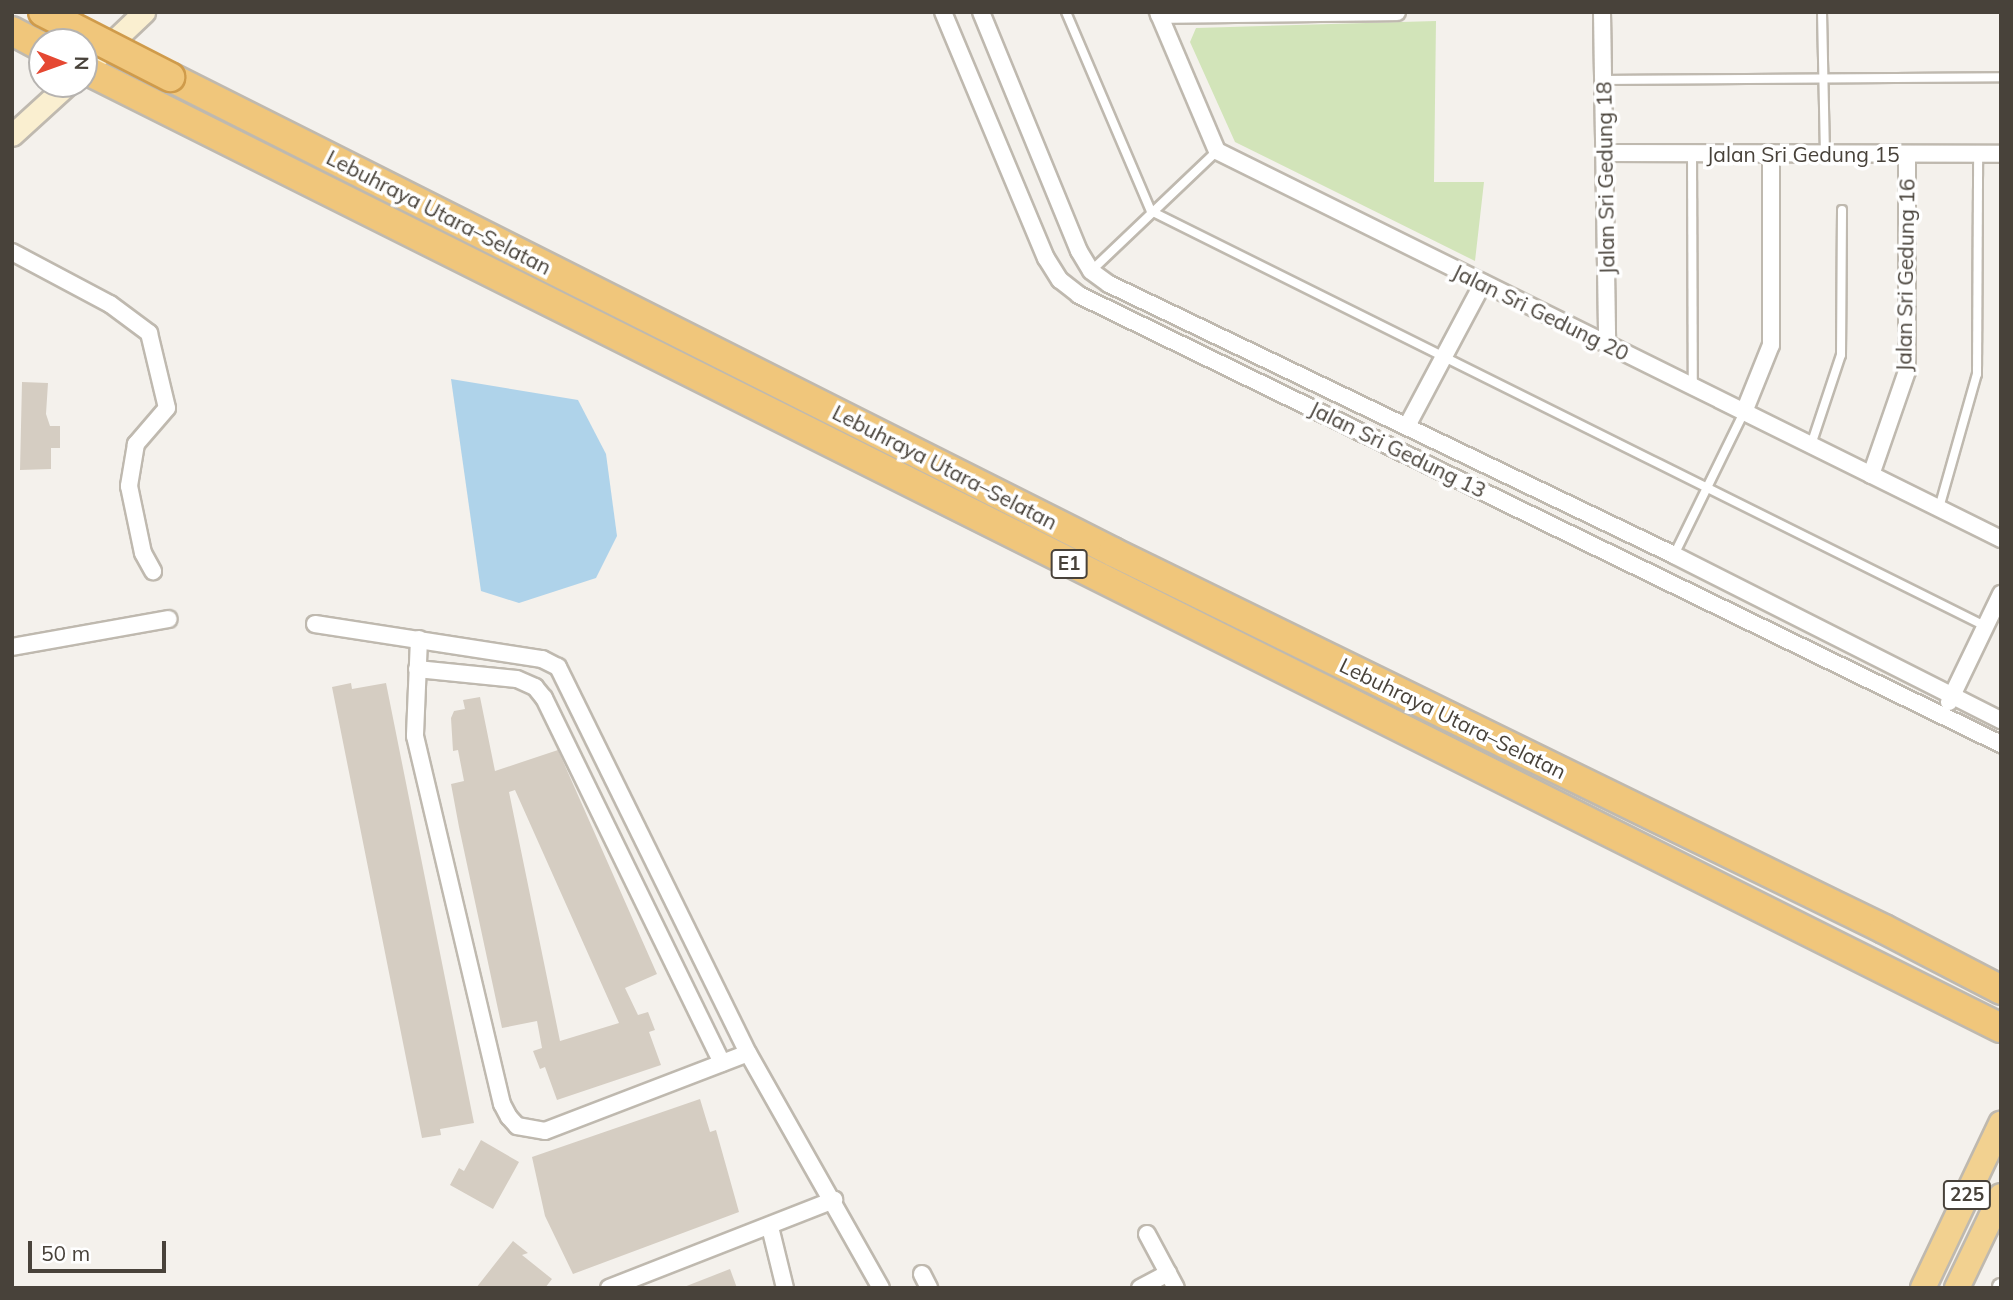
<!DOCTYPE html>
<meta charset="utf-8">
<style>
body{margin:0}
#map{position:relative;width:2013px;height:1300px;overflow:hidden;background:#f4f1ec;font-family:Mulish,sans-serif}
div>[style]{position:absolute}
.green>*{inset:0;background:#d2e4b9}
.water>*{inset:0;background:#afd3ea}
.building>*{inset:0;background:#d5cdc2}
.roads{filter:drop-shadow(2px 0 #bfb9af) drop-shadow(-2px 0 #bfb9af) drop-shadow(0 2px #bfb9af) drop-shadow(0 -2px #bfb9af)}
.service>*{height:8px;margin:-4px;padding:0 4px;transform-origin:4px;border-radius:4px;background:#fff}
.minor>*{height:16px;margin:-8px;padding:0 8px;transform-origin:8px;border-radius:8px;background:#fff}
.secondary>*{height:21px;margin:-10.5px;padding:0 10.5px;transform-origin:10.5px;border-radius:10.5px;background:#faefd0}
.trunk>*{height:24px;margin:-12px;padding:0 12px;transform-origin:12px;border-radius:12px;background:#f2d190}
.motorway>*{height:28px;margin:-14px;padding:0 14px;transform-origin:14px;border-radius:14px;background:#f0c67b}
.bridges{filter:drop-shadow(2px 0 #cf9b4b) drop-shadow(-2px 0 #cf9b4b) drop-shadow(0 2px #cf9b4b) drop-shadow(0 -2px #cf9b4b)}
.motorway-bridge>*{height:28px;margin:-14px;padding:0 14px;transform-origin:14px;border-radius:14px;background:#f0c67b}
span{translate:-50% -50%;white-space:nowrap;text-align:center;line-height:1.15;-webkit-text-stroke:7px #fff;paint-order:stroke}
.shield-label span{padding:2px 5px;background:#fff;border:2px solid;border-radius:5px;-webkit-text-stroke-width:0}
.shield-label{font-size:19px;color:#48423a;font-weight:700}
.street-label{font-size:21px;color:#48423a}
.frame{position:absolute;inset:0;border:14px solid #48423a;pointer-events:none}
.north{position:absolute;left:28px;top:28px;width:70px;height:70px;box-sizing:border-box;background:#fff;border:2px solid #b6b3b0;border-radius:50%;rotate:91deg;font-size:19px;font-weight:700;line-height:28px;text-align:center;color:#48423a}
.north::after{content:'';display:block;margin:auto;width:24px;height:32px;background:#e54832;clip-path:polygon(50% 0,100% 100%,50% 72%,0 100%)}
.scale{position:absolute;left:28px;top:1241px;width:138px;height:32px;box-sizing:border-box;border:4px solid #48423a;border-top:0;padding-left:9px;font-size:21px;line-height:24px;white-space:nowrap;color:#48423a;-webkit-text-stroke:5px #fff;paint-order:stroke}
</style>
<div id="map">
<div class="green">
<div style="clip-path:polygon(1436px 21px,1434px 182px,1484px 182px,1475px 261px,1235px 142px,1190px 42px,1196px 28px)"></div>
</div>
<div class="water">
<div style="clip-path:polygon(451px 379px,578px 400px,606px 454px,617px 536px,596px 578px,519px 603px,481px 591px)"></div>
</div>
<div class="building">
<div style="clip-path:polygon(22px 382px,48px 383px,46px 414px,50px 426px,60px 426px,60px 448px,51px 448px,51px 469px,20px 470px)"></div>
<div style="clip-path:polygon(351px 683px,352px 689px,386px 683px,474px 1123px,440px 1129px,441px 1135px,422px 1138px,332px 687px)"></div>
<div style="clip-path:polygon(evenodd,480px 697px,495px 771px,558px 750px,657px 974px,625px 988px,638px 1015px,648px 1012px,655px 1030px,649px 1032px,661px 1065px,557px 1100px,545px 1067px,540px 1069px,533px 1051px,542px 1048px,537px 1021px,502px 1028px,459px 827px,451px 784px,464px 781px,458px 750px,453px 751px,451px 718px,454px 711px,465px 709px,463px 700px,480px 697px,515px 790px,619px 1023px,560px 1041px,509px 792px,515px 790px)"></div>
<div style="clip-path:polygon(700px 1099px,710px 1132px,716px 1130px,739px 1212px,573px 1274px,545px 1216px,532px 1157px)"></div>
<div style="clip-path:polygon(481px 1140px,519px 1162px,493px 1209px,450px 1185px,459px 1168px,464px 1171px)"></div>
<div style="clip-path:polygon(513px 1241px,528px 1253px,522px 1255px,552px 1279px,545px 1288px,476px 1288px)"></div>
<div style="clip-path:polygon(730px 1269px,737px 1288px,684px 1288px,684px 1287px)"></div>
</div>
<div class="roads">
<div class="service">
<div style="left:1066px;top:12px;width:216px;rotate:66.9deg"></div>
<div style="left:1151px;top:211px;width:932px;rotate:26.46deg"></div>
<div style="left:1822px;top:12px;width:142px;rotate:88.8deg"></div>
<div style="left:1603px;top:80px;width:398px;rotate:-0.4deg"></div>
<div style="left:1692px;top:153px;width:234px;rotate:89.8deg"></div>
<div style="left:1091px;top:271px;width:174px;rotate:-43.6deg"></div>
<div style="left:1811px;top:445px;width:95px;rotate:-71.6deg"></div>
<div style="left:1841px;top:355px;width:145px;rotate:-89.6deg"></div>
<div style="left:1939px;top:508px;width:139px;rotate:-74.2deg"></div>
<div style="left:1977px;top:374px;width:220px;rotate:-89.7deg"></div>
<div style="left:1674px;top:555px;width:159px;rotate:-63.9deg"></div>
</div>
<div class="minor">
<div style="left:943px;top:12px;width:267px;rotate:67.3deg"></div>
<div style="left:1046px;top:258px;width:26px;rotate:58deg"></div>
<div style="left:1060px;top:280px;width:24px;rotate:38deg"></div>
<div style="left:1079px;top:295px;width:1026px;rotate:25.97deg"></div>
<div style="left:981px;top:12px;width:258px;rotate:67.7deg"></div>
<div style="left:1079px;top:251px;width:23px;rotate:59deg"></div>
<div style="left:1091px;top:271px;width:22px;rotate:36deg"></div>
<div style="left:1109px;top:284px;width:627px;rotate:25.62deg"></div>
<div style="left:1674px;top:555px;width:366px;rotate:26.8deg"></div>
<div style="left:1158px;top:12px;width:151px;rotate:67deg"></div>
<div style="left:1217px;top:151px;width:875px;rotate:26.33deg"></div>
<div style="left:1602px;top:12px;width:332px;rotate:89.1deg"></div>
<div style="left:1159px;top:15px;width:238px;rotate:-0.7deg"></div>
<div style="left:1605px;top:153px;width:396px;rotate:0.1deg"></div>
<div style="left:12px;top:252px;width:111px;rotate:28deg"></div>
<div style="left:110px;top:304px;width:49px;rotate:36.6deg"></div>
<div style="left:149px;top:333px;width:77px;rotate:76.5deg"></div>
<div style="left:167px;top:408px;width:48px;rotate:130.7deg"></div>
<div style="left:136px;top:444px;width:43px;rotate:99.5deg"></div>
<div style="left:129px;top:486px;width:68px;rotate:78.2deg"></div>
<div style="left:143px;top:553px;width:21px;rotate:61deg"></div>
<div style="left:1744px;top:412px;width:72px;rotate:-68.1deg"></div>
<div style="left:1771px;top:345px;width:192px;rotate:-90deg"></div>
<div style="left:1407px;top:426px;width:162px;rotate:-62deg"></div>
<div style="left:1871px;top:475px;width:110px;rotate:-70.9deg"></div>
<div style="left:1907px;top:371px;width:217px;rotate:-90deg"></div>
<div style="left:315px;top:624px;width:230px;rotate:8.8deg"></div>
<div style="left:542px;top:659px;width:18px;rotate:27deg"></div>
<div style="left:558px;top:667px;width:430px;rotate:63.8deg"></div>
<div style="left:748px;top:1053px;width:270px;rotate:60.5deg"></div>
<div style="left:419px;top:639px;width:97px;rotate:92.4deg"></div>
<div style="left:415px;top:736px;width:378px;rotate:76.7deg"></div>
<div style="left:502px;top:1104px;width:15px;rotate:62deg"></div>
<div style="left:509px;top:1117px;width:12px;rotate:48deg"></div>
<div style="left:517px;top:1126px;width:28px;rotate:10deg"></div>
<div style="left:545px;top:1131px;width:217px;rotate:-21deg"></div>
<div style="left:12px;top:647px;width:159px;rotate:-10.1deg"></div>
<div style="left:417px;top:669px;width:100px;rotate:5.7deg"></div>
<div style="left:517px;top:679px;width:20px;rotate:24deg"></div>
<div style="left:535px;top:687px;width:14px;rotate:51deg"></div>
<div style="left:544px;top:698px;width:406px;rotate:64deg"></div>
<div style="left:1949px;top:702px;width:120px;rotate:-64.3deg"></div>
<div style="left:770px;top:1227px;width:63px;rotate:76.2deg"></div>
<div style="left:1147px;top:1234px;width:61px;rotate:61.8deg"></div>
<div style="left:922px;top:1274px;width:16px;rotate:63deg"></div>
<div style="left:609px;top:1288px;width:242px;rotate:-21.4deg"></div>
<div style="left:1140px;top:1288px;width:32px;rotate:-28deg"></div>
<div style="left:2001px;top:1288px;width:1px;rotate:-90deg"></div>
</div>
<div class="secondary">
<div style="left:84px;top:69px;width:83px;rotate:-43.5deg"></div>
<div style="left:12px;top:135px;width:76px;rotate:-42.3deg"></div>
</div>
<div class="trunk">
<div style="left:1923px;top:1288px;width:182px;rotate:-64.6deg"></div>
<div style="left:1957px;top:1288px;width:102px;rotate:-64.4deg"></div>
</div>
<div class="motorway">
<div style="left:12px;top:31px;width:34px;rotate:28deg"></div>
<div style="left:84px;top:69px;width:2143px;rotate:26.58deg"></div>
<div style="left:170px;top:77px;width:1056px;rotate:26.73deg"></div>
<div style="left:1113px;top:552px;width:858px;rotate:26.06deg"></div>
<div style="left:1884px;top:929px;width:132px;rotate:27.5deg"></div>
</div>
</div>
<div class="bridges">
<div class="motorway-bridge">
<div style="left:43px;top:12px;width:143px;rotate:27.1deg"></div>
</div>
</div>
<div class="shield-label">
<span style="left:1069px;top:564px">E1</span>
<span style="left:1967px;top:1195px">225</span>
</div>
<div class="street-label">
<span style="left:1803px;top:154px">Jalan Sri Gedung 15</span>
<span style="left:1605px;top:178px;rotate:-91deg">Jalan Sri Gedung 18</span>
<span style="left:439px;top:212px;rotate:27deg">Lebuhraya Utara–Selatan</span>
<span style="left:1905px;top:275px;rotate:-89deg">Jalan Sri Gedung 16</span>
<span style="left:1541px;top:312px;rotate:26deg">Jalan Sri Gedung 20</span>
<span style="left:1398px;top:449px;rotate:26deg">Jalan Sri Gedung 13</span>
<span style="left:945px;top:467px;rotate:27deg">Lebuhraya Utara–Selatan</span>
<span style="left:1453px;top:718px;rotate:26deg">Lebuhraya Utara–Selatan</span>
</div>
<div class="frame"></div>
<div class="north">N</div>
<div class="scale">50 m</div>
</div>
